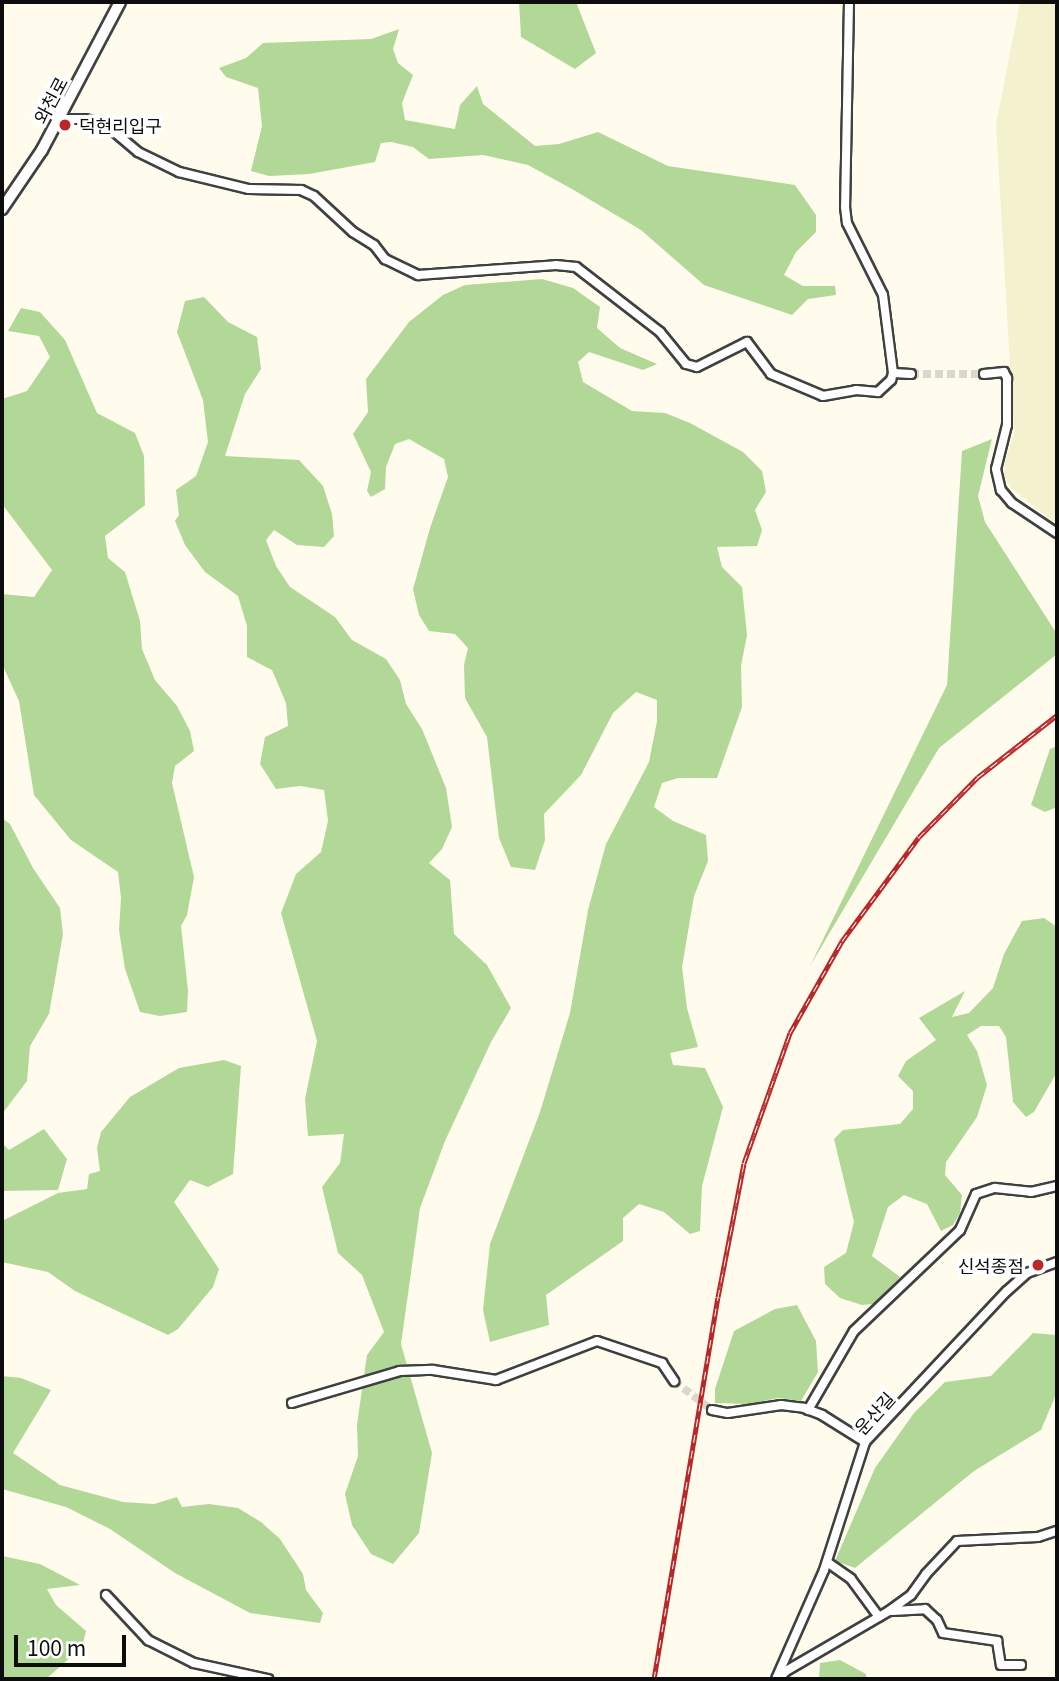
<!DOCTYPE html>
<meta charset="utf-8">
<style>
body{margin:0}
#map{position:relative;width:1059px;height:1681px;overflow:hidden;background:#fffced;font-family:Georgia,"Noto Sans KR",serif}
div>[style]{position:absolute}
.farmland>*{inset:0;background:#f4f2ce}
.forest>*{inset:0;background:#b2d897}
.minor-tunnel>*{height:8px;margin-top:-4px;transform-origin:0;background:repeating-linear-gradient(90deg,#dbd8cb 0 8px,transparent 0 12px)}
.roads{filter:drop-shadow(2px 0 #404040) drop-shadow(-2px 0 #404040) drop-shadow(0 2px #404040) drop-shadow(0 -2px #404040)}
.minor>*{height:8px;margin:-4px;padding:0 4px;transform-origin:4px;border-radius:4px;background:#fff}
.tertiary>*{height:10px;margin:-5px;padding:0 5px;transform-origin:5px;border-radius:5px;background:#fff}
.rail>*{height:5px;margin-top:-2.5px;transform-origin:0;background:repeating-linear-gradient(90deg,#fff 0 8px,#b92829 0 16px);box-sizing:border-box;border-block:2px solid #b92829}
.dots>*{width:19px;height:19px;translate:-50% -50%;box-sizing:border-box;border:4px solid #fff;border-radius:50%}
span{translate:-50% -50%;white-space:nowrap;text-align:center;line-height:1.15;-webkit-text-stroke:7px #fff;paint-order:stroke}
.street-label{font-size:18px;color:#0d0d0d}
.poi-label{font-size:18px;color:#0d0d0d}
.left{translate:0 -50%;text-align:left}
.right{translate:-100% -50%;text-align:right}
.frame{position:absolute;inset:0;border:4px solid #0d0d0d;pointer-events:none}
.scale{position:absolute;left:14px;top:1635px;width:112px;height:32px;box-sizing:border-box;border:4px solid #0d0d0d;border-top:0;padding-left:9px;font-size:21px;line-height:24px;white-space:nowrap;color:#0d0d0d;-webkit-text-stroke:5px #fff;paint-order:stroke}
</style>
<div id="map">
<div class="farmland">
<div style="clip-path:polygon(1020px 2px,1057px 2px,1057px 525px,1010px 487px,1004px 476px,1005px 461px,1014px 434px,996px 124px)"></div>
</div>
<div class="forest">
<div style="clip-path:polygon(519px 2px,576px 2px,596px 53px,575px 69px,521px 37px)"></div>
<div style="clip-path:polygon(399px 29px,393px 49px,398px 63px,413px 75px,402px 103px,405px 120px,455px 129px,460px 105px,477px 86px,483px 104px,535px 146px,559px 144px,598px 132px,668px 166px,795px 185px,816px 215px,816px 232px,796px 252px,784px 275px,803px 286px,835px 286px,836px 295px,808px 299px,792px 315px,704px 285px,641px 230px,572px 189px,528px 165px,483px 155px,429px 159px,413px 147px,391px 142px,381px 143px,375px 162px,309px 174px,269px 176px,251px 171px,262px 126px,258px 88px,226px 77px,219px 68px,246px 58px,263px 43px,371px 39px)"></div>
<div style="clip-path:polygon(542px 279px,573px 288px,600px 307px,597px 328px,620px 348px,657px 364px,643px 370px,589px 352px,578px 362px,583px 382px,632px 411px,665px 413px,690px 423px,743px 452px,762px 471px,766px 492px,755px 510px,762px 530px,757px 546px,717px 547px,722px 567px,742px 587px,747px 635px,741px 666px,742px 707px,717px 778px,678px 778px,662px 783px,654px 807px,673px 821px,706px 835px,708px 861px,694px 896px,682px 967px,687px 1008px,698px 1047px,670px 1053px,673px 1065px,705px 1068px,723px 1107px,702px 1186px,700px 1231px,690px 1234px,664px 1212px,639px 1204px,623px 1218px,623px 1241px,546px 1295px,549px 1325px,490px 1342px,483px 1310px,490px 1244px,540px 1112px,570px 1013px,588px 910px,606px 844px,649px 762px,657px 721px,657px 700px,636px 692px,613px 713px,581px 775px,544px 814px,545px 840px,535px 870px,511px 867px,499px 838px,487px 737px,465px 698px,464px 665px,468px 648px,455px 634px,429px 631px,419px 615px,413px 589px,430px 528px,448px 477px,444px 459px,409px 439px,395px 444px,386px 467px,385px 489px,371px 497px,367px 491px,371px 472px,353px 434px,368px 412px,366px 379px,409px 322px,443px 295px,465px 285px)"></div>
<div style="clip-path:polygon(204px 297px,228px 322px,257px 337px,261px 369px,245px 394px,225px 456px,299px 460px,323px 486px,332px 514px,334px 536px,324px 547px,297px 545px,274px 530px,266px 540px,276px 566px,290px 587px,335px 617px,352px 640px,386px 659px,400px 680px,406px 704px,422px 729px,446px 788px,452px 827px,442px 849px,429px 863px,450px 880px,454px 934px,487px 965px,511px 1008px,491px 1042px,445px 1141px,420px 1208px,401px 1344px,432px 1453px,419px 1533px,393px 1564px,371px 1554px,352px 1525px,345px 1494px,358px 1456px,357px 1424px,367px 1355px,384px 1332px,362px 1275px,338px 1253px,322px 1187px,340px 1163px,344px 1134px,308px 1136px,305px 1099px,317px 1041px,281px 913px,296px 874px,321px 852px,328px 821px,324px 790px,300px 786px,276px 789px,260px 764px,265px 737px,288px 726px,286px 703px,272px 670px,247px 657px,247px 626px,238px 596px,205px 572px,185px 545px,175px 521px,179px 515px,176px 490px,196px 476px,208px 442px,203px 400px,177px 332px,185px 301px)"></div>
<div style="clip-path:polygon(21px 308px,40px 312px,65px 340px,97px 413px,135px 433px,144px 456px,145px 505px,105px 536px,108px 558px,125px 572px,140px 621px,142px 649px,155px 680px,177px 706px,190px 731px,194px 751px,175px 766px,172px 783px,194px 877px,187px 915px,181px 926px,188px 991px,187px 1012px,160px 1016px,140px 1012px,125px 969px,119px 930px,121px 898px,118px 872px,71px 840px,34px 795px,19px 701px,2px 664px,2px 594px,34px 597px,52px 570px,2px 504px,2px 399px,27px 391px,50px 357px,39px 336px,8px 331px)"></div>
<div style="clip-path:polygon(992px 439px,978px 496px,985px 522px,1057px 634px,1057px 654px,939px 748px,810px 966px,947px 685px,962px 451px)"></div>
<div style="clip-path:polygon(1057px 746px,1057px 807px,1045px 812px,1031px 805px,1050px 749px)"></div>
<div style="clip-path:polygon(2px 818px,10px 824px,33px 868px,60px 908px,63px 934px,49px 1014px,30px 1046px,27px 1081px,2px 1114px)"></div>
<div style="clip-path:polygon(1044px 918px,1057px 927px,1057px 1072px,1034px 1112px,1026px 1117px,1013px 1102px,1006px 1037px,999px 1026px,981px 1026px,967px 1035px,977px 1051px,987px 1085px,977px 1117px,946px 1162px,945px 1175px,962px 1195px,960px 1213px,953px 1225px,941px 1231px,927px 1204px,904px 1195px,888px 1207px,872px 1256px,900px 1277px,874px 1304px,862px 1305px,840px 1298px,825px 1284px,824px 1267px,846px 1253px,854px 1222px,834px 1139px,843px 1130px,900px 1124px,913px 1109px,913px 1091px,898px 1076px,906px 1061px,936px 1040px,919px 1018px,965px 991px,952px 1017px,969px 1013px,993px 988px,1004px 954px,1022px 921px)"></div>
<div style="clip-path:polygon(224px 1060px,241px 1066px,233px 1174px,208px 1187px,190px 1180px,174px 1202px,219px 1269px,213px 1287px,178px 1329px,168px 1335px,75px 1291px,48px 1272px,2px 1262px,2px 1221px,58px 1193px,87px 1189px,89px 1174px,100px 1171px,97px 1148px,101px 1132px,130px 1097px,179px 1068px)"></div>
<div style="clip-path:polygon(44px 1129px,67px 1159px,58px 1190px,2px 1191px,2px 1143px,9px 1150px)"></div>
<div style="clip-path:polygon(797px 1305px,816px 1341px,818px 1372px,801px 1401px,778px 1398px,749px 1404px,715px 1403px,715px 1389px,734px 1331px,775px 1309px)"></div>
<div style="clip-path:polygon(1033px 1333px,1057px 1335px,1057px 1392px,1041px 1430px,974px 1471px,855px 1568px,835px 1561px,875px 1468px,914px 1413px,945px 1382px,991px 1376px)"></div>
<div style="clip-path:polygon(2px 1376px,21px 1378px,51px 1390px,13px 1453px,60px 1485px,123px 1502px,154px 1504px,177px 1497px,182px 1507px,209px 1504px,238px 1508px,261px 1522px,280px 1539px,303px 1574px,306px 1590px,323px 1613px,320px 1623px,250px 1613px,175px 1573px,110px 1529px,66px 1507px,2px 1489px)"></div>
<div style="clip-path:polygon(2px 1556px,40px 1564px,80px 1585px,47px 1589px,56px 1605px,86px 1631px,82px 1647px,46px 1679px,2px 1679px)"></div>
<div style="clip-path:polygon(840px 1660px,866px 1674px,866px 1679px,819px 1679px,820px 1663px)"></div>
</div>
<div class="minor-tunnel">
<div style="left:911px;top:374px;width:73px"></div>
<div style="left:674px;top:1381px;width:48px;rotate:37.3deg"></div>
</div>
<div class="roads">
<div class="minor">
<div style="left:849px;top:2px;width:205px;rotate:91.1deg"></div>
<div style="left:845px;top:207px;width:16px;rotate:83deg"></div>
<div style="left:847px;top:223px;width:80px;rotate:63.4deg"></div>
<div style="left:883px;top:295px;width:79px;rotate:82.7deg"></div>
<div style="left:58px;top:119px;width:27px"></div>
<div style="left:85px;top:119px;width:21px;rotate:14deg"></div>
<div style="left:105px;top:124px;width:43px;rotate:40.3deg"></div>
<div style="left:138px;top:152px;width:46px;rotate:26deg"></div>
<div style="left:179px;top:172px;width:72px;rotate:13.7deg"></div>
<div style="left:249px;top:189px;width:52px;rotate:1.1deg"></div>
<div style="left:301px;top:190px;width:14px;rotate:25deg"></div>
<div style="left:314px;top:196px;width:53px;rotate:42.7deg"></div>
<div style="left:353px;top:232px;width:25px;rotate:32deg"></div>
<div style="left:374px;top:245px;width:18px;rotate:52deg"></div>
<div style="left:385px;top:259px;width:37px;rotate:26deg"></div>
<div style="left:418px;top:275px;width:138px;rotate:-4.1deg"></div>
<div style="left:556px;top:265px;width:20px;rotate:6deg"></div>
<div style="left:576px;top:267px;width:106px;rotate:37.7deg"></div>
<div style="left:660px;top:332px;width:41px;rotate:50.9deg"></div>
<div style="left:686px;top:364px;width:11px;rotate:15deg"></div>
<div style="left:697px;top:367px;width:56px;rotate:-26.6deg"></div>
<div style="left:747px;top:342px;width:40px;rotate:53deg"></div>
<div style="left:771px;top:374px;width:56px;rotate:22.9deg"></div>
<div style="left:823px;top:396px;width:34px;rotate:-10deg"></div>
<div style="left:856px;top:390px;width:22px;rotate:5deg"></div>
<div style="left:878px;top:392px;width:18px;rotate:-43deg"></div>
<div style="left:891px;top:380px;width:7px;rotate:-74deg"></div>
<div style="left:893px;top:373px;width:18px;rotate:3deg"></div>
<div style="left:984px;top:374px;width:20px;rotate:-6deg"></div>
<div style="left:1004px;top:372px;width:7px;rotate:63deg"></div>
<div style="left:1007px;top:378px;width:47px;rotate:90deg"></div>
<div style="left:1007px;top:425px;width:45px;rotate:104deg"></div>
<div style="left:996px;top:469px;width:22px;rotate:77deg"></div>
<div style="left:1001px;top:490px;width:17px;rotate:50deg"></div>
<div style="left:1012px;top:503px;width:54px;rotate:33.7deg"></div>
<div style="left:292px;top:1403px;width:113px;rotate:-16.5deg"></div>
<div style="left:400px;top:1371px;width:33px;rotate:-2deg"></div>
<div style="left:433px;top:1370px;width:64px;rotate:9deg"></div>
<div style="left:496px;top:1380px;width:108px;rotate:-21.1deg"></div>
<div style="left:597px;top:1341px;width:69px;rotate:18.7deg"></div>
<div style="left:662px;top:1363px;width:22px;rotate:56deg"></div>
<div style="left:712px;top:1410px;width:16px;rotate:11deg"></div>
<div style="left:728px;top:1413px;width:54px;rotate:-8.6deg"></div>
<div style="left:781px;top:1405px;width:23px;rotate:7deg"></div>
<div style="left:804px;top:1408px;width:19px;rotate:21deg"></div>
<div style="left:822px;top:1415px;width:51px;rotate:32.1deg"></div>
<div style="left:808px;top:1410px;width:91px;rotate:-59.8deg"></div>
<div style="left:854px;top:1331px;width:146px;rotate:-43.6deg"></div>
<div style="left:960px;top:1230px;width:39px;rotate:-66deg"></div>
<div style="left:976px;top:1194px;width:20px;rotate:-18deg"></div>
<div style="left:995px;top:1188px;width:36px;rotate:6deg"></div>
<div style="left:1031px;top:1192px;width:27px;rotate:-13deg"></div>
<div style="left:827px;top:1562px;width:29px;rotate:35deg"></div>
<div style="left:851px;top:1579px;width:47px;rotate:53.6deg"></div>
<div style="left:106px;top:1595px;width:62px;rotate:47deg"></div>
<div style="left:148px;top:1640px;width:51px;rotate:26.6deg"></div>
<div style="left:194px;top:1663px;width:76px;rotate:12.2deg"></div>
<div style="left:892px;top:1611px;width:33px;rotate:-3deg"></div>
<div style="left:925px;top:1609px;width:16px;rotate:43deg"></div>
<div style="left:937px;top:1620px;width:14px;rotate:65deg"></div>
<div style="left:943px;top:1633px;width:55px;rotate:8.4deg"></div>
<div style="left:997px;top:1641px;width:24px;rotate:81deg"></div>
<div style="left:1001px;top:1665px;width:20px"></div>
<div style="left:776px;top:1679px;width:119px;rotate:-66.2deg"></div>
<div style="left:824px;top:1570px;width:134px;rotate:-72.2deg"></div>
<div style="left:865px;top:1442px;width:207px;rotate:-46.8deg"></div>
<div style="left:1007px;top:1291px;width:27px;rotate:-42deg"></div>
<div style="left:1027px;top:1273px;width:32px;rotate:-20deg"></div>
<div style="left:779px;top:1679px;width:11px;rotate:-49deg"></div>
<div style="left:786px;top:1671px;width:119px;rotate:-30.2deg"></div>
<div style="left:889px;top:1611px;width:27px;rotate:-36deg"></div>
<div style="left:911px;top:1595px;width:26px;rotate:-54deg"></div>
<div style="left:926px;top:1574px;width:45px;rotate:-46.8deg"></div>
<div style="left:957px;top:1541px;width:81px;rotate:-2.8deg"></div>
<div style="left:1038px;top:1537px;width:20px;rotate:-18deg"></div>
</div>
<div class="tertiary">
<div style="left:2px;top:209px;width:71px;rotate:-55.9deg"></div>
<div style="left:42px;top:150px;width:167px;rotate:-62.2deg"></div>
</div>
</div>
<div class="rail">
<div style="left:654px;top:1679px;width:387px;rotate:-80.5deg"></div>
<div style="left:718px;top:1297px;width:136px;rotate:-79deg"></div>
<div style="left:744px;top:1163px;width:138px;rotate:-70.5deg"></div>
<div style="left:790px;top:1033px;width:106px;rotate:-60.5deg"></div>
<div style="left:842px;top:941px;width:129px;rotate:-53.5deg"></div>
<div style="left:919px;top:837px;width:84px;rotate:-45.5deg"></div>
<div style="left:978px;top:777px;width:100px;rotate:-38.1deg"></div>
</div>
<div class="dots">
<div style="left:65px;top:125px;background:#b92829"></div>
<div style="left:1038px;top:1265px;background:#b92829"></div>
</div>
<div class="street-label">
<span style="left:50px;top:100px;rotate:-62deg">와천로</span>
<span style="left:874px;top:1413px;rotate:-48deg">운산길</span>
</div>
<div class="poi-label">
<span class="left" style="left:79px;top:125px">덕현리입구</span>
<span class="right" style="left:1024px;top:1265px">신석종점</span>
</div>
<div class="frame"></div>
<div class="scale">100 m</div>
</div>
